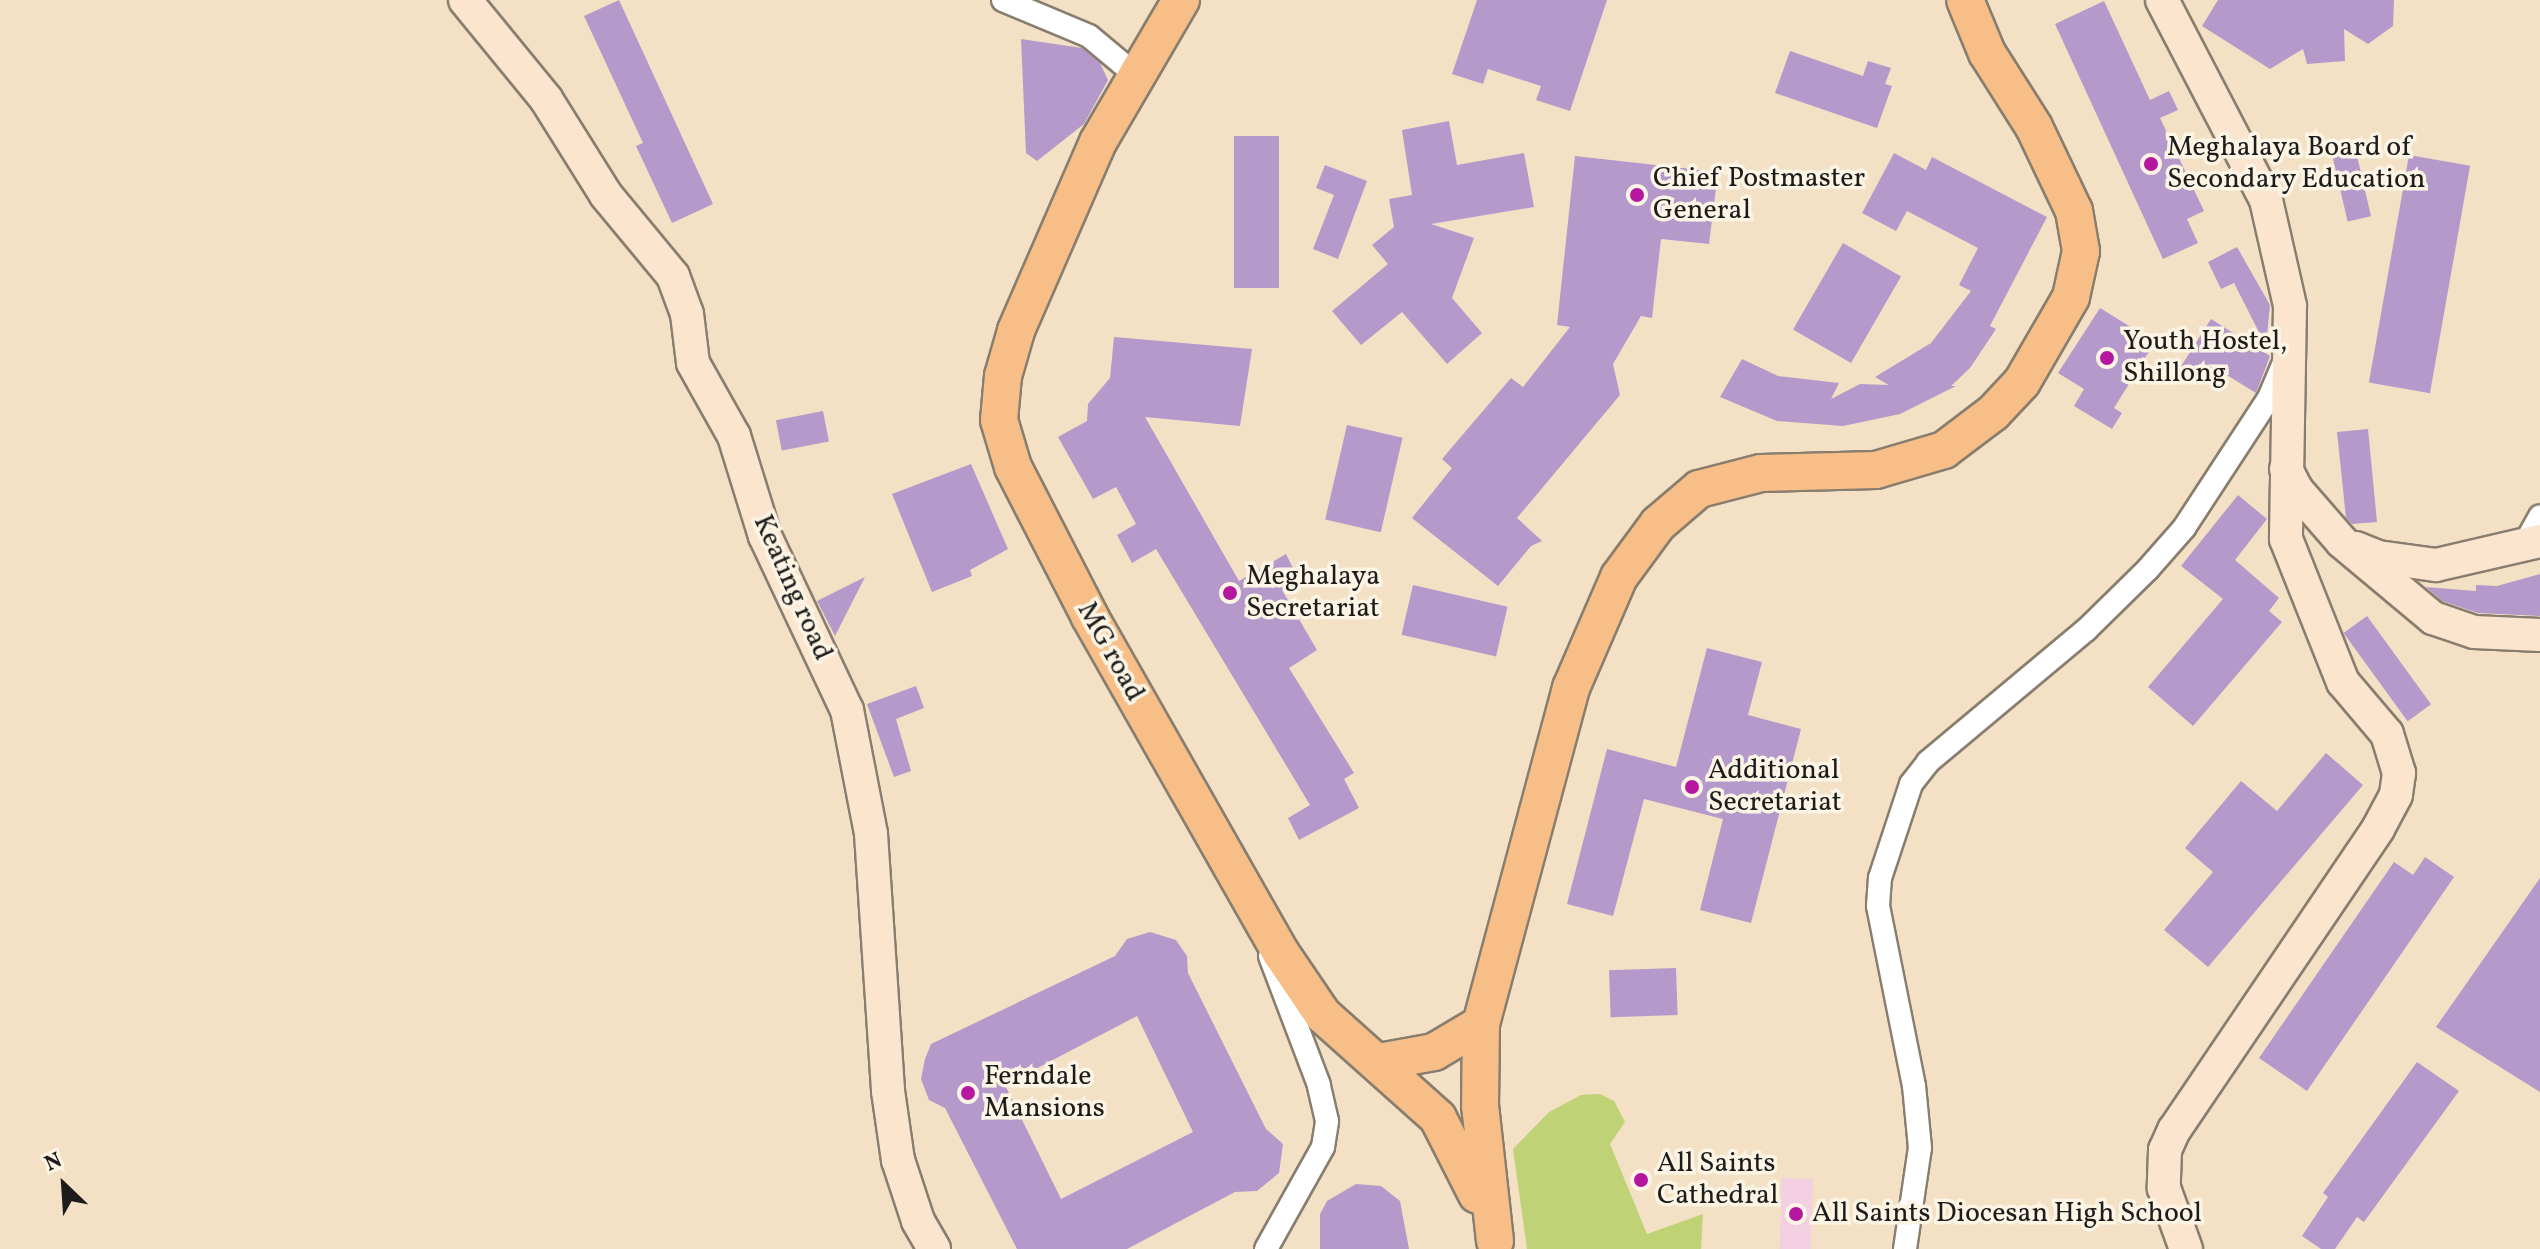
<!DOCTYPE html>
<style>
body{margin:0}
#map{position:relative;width:2540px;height:1249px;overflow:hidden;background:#f4e0c4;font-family:Vollkorn,serif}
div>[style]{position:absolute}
.built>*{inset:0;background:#f2cfe1;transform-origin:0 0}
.green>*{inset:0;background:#bfd275}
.building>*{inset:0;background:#b599cb;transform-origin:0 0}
.roads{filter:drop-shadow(2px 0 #887e70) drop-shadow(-2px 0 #887e70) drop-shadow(0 2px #887e70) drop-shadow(0 -2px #887e70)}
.street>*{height:22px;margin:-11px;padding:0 11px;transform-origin:11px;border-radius:11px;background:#fff}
.secondary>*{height:32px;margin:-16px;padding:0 16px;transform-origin:16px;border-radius:16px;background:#fce5cf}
.primary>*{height:36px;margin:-18px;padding:0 18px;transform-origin:18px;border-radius:18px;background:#f7be87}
.dots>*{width:22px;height:22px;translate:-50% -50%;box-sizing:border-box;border:4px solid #fcf5e5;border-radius:50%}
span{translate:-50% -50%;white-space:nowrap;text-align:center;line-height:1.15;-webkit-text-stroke:7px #fcf5e5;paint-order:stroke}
.poi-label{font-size:28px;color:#1c1c1c}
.left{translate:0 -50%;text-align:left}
.street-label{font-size:28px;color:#1c1c1c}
.north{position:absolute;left:24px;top:1145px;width:80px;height:80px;-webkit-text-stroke:6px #fcf5e5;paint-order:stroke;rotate:335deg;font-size:22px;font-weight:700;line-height:32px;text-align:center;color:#1c1c1c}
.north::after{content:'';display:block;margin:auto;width:28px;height:36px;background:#1c1c1c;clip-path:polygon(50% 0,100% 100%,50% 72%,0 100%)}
</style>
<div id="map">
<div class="built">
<div style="left:1782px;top:1178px;width:31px;height:71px;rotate:2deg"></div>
</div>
<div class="green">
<div style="clip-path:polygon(1600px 1094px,1614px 1101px,1625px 1122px,1610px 1144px,1647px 1234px,1703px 1214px,1701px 1249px,1527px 1249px,1513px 1149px,1549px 1112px,1581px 1095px)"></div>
</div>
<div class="building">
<div style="clip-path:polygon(619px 0,713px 204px,672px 223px,636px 146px,643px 143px,584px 16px)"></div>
<div style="clip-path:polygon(1477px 0,1607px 0,1570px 111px,1536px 100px,1541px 86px,1488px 69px,1483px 84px,1452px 74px)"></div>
<div style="clip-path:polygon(2218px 0,2394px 0,2393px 26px,2368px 44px,2344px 29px,2345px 61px,2307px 64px,2303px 49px,2270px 69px,2202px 26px)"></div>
<div style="clip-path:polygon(2104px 1px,2150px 100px,2169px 91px,2178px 110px,2160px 118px,2204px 211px,2187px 219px,2198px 243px,2163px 259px,2055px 24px)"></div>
<div style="clip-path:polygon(1021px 39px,1082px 48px,1100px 63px,1108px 80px,1084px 124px,1037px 161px,1026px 153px)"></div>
<div style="clip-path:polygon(1790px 51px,1863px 76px,1868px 61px,1891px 68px,1885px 84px,1892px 86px,1877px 128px,1775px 93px)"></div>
<div style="clip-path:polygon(1449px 121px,1457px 165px,1524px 153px,1534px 207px,1431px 224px,1474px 238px,1452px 298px,1482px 333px,1447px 364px,1402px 312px,1361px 345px,1332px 311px,1388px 264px,1372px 245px,1394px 227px,1389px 199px,1412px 195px,1402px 130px)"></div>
<div style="left:1234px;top:136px;width:45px;height:152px"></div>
<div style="left:2355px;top:147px;width:71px;height:24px;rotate:77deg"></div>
<div style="clip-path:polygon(1894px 153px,1926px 170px,1932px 157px,2047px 217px,1990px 326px,1996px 329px,1970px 368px,1951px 386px,1956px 386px,1900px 414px,1843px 426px,1777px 421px,1720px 397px,1742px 359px,1778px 376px,1839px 383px,1831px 399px,1860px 384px,1889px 385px,1875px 377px,1931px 343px,1971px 291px,1959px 285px,1978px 248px,1907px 211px,1896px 231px,1862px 213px)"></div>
<div style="left:2409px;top:155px;width:62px;height:231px;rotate:10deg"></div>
<div style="clip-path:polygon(1575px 156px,1718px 172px,1709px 244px,1661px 239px,1652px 318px,1641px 316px,1613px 364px,1620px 395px,1517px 518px,1542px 541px,1531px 546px,1498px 586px,1412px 518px,1452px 468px,1442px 459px,1511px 378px,1523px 387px,1570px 327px,1557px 325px)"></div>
<div style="clip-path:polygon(1325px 165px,1367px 181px,1338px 259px,1313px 249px,1334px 195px,1316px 188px)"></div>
<div style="left:1843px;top:243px;width:67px;height:100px;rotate:30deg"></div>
<div style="clip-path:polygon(2237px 247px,2270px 305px,2266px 346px,2234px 283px,2221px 289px,2208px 262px)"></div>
<div style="clip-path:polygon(2100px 308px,2155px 342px,2114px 408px,2122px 413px,2112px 429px,2074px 406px,2084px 389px,2058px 373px)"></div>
<div style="clip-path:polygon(2211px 319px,2270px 356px,2256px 393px,2217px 369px,2207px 385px,2180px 368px)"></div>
<div style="clip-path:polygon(1114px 337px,1252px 349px,1240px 426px,1145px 417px,1239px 581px,1286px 554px,1299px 580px,1282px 590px,1317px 650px,1289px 668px,1354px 773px,1344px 779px,1359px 808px,1299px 840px,1288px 818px,1310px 805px,1156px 549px,1132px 563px,1117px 535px,1136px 524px,1116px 487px,1093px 499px,1058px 437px,1087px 421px,1088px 404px,1110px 378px)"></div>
<div style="left:823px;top:411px;width:31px;height:48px;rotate:79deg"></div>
<div style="left:1347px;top:425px;width:57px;height:97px;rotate:13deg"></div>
<div style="clip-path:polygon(2368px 429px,2377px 522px,2352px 524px,2346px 518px,2337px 432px)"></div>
<div style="clip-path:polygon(971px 464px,1008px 549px,970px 570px,972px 576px,932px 592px,892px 494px)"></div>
<div style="clip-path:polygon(2238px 495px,2267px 519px,2235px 560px,2279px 598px,2269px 611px,2282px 622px,2193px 726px,2148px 687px,2223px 599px,2181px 566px)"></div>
<div style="clip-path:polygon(2540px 574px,2540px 616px,2478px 613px,2442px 601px,2426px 587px,2476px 591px,2476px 585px,2497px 586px)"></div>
<div style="clip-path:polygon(865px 577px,835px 636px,817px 601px)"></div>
<div style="left:1413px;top:585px;width:97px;height:51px;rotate:13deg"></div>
<div style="left:2367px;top:616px;width:109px;height:29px;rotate:54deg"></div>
<div style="clip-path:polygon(1707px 648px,1762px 662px,1748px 715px,1801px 729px,1751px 923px,1700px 910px,1723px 819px,1644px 799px,1613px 916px,1567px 904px,1607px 749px,1676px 767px)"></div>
<div style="clip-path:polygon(916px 686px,924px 708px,896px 719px,911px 771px,894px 777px,867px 704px)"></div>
<div style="clip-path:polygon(2326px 753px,2363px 785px,2208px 967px,2164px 930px,2213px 872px,2185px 848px,2241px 781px,2277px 811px)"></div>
<div style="clip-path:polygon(2425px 857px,2454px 877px,2307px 1091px,2259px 1058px,2394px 862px,2413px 875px)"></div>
<div style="clip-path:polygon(2540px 878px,2540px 1092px,2436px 1027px)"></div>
<div style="clip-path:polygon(evenodd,1150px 932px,1176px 940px,1187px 956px,1188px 973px,1266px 1129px,1283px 1144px,1279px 1173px,1257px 1191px,1235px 1192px,1127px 1249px,1017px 1249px,945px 1108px,929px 1100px,921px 1079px,925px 1059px,931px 1044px,1115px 956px,1127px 939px,1150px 932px,1137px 1016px,1193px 1132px,1061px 1199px,1005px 1085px,1137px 1016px)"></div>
<div style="left:1676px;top:968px;width:47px;height:67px;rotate:88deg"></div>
<div style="clip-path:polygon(2417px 1062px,2459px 1091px,2364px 1222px,2357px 1217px,2335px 1249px,2321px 1249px,2302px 1236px,2328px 1197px,2323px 1193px)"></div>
<div style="clip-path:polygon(1356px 1184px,1381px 1186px,1400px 1201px,1409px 1249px,1320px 1249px,1320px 1214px,1327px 1201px)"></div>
</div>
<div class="roads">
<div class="street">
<div style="left:1003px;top:0;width:93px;rotate:22.7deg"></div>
<div style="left:1089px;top:36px;width:62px;rotate:39.8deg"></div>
<div style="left:2523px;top:547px;width:35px;rotate:-61deg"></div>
<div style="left:1266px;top:1249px;width:117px;rotate:-60.8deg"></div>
<div style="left:1323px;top:1147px;width:26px;rotate:-81deg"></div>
<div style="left:1327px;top:1121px;width:37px;rotate:-103deg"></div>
<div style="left:1319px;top:1085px;width:138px;rotate:-110.8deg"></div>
<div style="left:1905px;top:1249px;width:102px;rotate:-81.6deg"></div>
<div style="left:1920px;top:1148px;width:62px;rotate:-95.5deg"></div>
<div style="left:1914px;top:1086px;width:184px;rotate:-101.3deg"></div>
<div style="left:1878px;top:906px;width:28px;rotate:-86deg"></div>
<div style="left:1880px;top:878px;width:99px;rotate:-71.7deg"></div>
<div style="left:1911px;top:784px;width:28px;rotate:-52deg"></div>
<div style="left:1928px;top:762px;width:206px;rotate:-39.9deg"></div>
<div style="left:2086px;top:630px;width:87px;rotate:-44.5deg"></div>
<div style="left:2148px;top:569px;width:55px;rotate:-48.7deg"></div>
<div style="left:2184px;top:528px;width:155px;rotate:-56.8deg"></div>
<div style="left:2269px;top:398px;width:36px;rotate:-67deg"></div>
</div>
<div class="secondary">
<div style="left:465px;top:0;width:128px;rotate:50.7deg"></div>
<div style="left:546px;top:99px;width:113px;rotate:58deg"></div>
<div style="left:606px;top:195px;width:105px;rotate:50.4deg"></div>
<div style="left:673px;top:276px;width:40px;rotate:69.8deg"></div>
<div style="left:687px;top:314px;width:49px;rotate:83deg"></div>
<div style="left:693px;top:363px;width:84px;rotate:60.7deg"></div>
<div style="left:734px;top:436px;width:105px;rotate:72.8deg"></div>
<div style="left:765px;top:536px;width:192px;rotate:64.8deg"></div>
<div style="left:847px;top:710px;width:126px;rotate:79deg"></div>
<div style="left:871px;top:834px;width:258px;rotate:86.2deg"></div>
<div style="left:888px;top:1091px;width:70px;rotate:81.8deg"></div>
<div style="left:898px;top:1160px;width:64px;rotate:71.8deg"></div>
<div style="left:918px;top:1221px;width:32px;rotate:60deg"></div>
<div style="left:2162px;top:0;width:225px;rotate:62.5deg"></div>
<div style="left:2266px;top:200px;width:109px;rotate:77.2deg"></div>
<div style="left:2290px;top:306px;width:233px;rotate:91deg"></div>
<div style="left:2286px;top:539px;width:154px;rotate:68.3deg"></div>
<div style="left:2343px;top:682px;width:68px;rotate:49.8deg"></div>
<div style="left:2387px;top:734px;width:41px;rotate:72.9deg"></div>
<div style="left:2399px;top:773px;width:22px;rotate:98deg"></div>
<div style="left:2396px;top:795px;width:38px;rotate:118deg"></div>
<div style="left:2378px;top:829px;width:364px;rotate:124.1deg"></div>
<div style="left:2174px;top:1130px;width:22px;rotate:114deg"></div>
<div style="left:2165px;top:1150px;width:38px;rotate:92deg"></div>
<div style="left:2164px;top:1188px;width:65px;rotate:70.2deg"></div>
<div style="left:2286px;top:469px;width:22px;rotate:63deg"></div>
<div style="left:2296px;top:489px;width:70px;rotate:49deg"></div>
<div style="left:2342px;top:542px;width:119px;rotate:39.9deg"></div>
<div style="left:2433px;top:618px;width:43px;rotate:18.9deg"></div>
<div style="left:2474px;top:632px;width:66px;rotate:2.6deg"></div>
<div style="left:2356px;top:548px;width:24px;rotate:22deg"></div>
<div style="left:2378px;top:557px;width:59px;rotate:7.9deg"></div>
<div style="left:2436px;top:565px;width:107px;rotate:-13deg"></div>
</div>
<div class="primary">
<div style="left:1181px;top:0;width:164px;rotate:120.3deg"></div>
<div style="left:1098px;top:142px;width:206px;rotate:113.5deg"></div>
<div style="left:1016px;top:331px;width:47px;rotate:106.1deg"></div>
<div style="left:1003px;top:376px;width:44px;rotate:95.2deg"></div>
<div style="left:999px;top:420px;width:49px;rotate:73.4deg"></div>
<div style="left:1013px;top:467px;width:169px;rotate:62.8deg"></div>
<div style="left:1090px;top:617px;width:386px;rotate:60.4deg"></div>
<div style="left:1281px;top:953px;width:75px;rotate:55.9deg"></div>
<div style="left:1323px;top:1015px;width:154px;rotate:41.8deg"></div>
<div style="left:1438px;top:1118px;width:86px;rotate:63.1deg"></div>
<div style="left:1379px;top:1062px;width:56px;rotate:-10.3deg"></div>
<div style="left:1434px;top:1052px;width:55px;rotate:-30.8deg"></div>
<div style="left:1495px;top:1241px;width:136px;rotate:-96.3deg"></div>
<div style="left:1480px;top:1106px;width:82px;rotate:-89.3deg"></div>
<div style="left:1481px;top:1024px;width:348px;rotate:-75deg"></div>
<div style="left:1571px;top:688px;width:121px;rotate:-66.6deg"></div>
<div style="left:1619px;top:577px;width:66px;rotate:-53.7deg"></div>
<div style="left:1658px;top:524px;width:54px;rotate:-40.5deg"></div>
<div style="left:1699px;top:489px;width:64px;rotate:-14.5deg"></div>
<div style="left:1761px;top:473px;width:115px;rotate:-1.5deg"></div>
<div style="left:1876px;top:470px;width:71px;rotate:-16.4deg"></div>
<div style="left:1944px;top:450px;width:61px;rotate:-37.1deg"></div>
<div style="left:1993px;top:413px;width:42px;rotate:-46.9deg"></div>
<div style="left:2022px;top:382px;width:98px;rotate:-60deg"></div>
<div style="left:2071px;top:297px;width:47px;rotate:-77.7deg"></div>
<div style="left:2081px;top:251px;width:41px;rotate:-99.9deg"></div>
<div style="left:2074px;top:211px;width:93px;rotate:-115.5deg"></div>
<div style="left:2034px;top:127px;width:88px;rotate:-122.4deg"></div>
<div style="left:1987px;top:53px;width:57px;rotate:-112.5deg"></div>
</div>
</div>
<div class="dots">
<div style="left:2151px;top:164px;background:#b5179e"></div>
<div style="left:1637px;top:195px;background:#b5179e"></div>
<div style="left:2107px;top:358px;background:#b5179e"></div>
<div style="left:1230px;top:593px;background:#b5179e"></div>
<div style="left:1692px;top:787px;background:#b5179e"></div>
<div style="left:968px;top:1093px;background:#b5179e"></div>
<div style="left:1641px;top:1180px;background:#b5179e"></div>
<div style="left:1796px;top:1214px;background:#b5179e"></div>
</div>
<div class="poi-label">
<span class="left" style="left:2167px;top:164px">Meghalaya Board of<br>Secondary Education</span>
<span class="left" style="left:1653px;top:195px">Chief Postmaster<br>General</span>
<span class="left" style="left:2123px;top:358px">Youth Hostel,<br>Shillong</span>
<span class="left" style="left:1246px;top:593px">Meghalaya<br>Secretariat</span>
<span class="left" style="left:1708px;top:787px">Additional<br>Secretariat</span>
<span class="left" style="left:984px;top:1093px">Ferndale<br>Mansions</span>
<span class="left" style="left:1657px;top:1180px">All Saints<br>Cathedral</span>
<span class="left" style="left:1812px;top:1214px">All Saints Diocesan High School</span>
</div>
<div class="street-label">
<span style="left:792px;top:588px;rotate:66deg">Keating road</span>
<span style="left:1110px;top:652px;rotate:61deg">MG road</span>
</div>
<div class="north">N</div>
</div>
